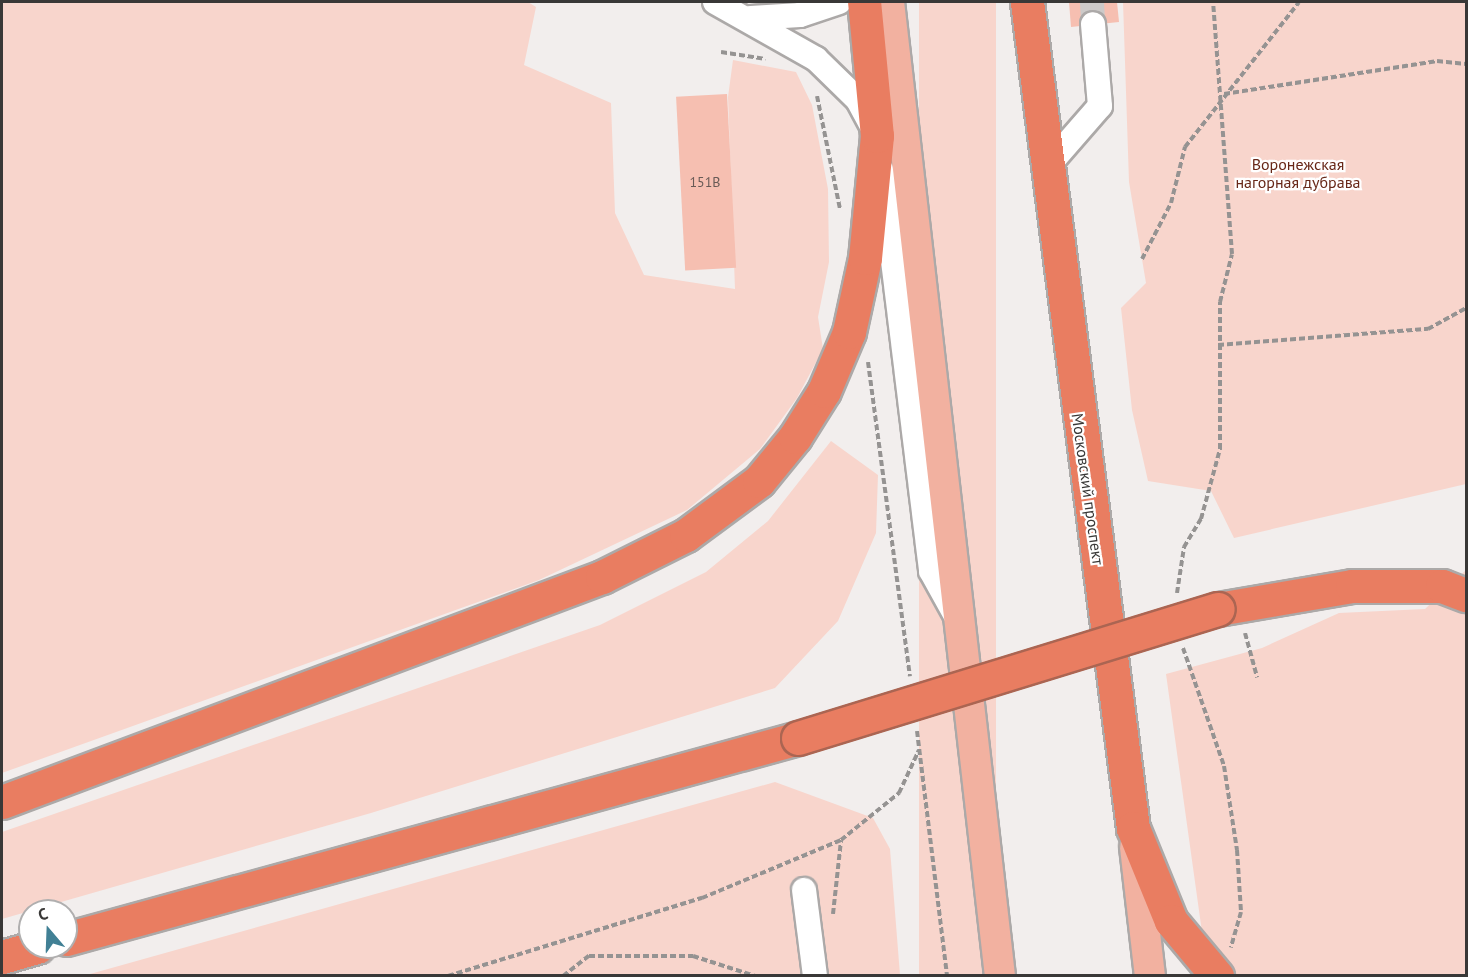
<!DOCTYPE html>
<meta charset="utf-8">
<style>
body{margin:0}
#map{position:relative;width:1468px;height:977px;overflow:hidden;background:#f2eeed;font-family:"PT Sans",sans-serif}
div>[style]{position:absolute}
.green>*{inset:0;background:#f8d5cc;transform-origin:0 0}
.building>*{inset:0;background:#f6bfb1;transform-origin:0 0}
.minor-tunnel>*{height:24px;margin-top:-12px;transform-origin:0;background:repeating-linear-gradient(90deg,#cdcac9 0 24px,transparent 0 36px)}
.path>*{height:4px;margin-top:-2px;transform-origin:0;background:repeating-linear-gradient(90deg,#959392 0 6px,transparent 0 9px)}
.roads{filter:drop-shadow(2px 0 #aca9a8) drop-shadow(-2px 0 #aca9a8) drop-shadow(0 2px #aca9a8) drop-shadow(0 -2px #aca9a8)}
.minor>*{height:24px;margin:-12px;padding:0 12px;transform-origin:12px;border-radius:12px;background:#fff}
.major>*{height:30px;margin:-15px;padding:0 15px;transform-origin:15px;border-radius:15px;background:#f2b1a0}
.highway>*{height:33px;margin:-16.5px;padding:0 16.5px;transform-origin:16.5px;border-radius:16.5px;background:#e97d61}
.bridges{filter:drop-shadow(2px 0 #ab6552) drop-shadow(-2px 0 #ab6552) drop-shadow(0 2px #ab6552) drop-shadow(0 -2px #ab6552)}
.highway-bridge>*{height:33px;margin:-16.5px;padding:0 16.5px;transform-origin:16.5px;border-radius:16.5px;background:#e97d61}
span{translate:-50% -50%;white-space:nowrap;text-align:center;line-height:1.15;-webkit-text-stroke:4.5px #fff;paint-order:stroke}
.number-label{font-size:14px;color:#685a56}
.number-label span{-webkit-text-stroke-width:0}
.park-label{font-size:16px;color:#682818}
.street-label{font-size:16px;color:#393837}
.frame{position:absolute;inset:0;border:3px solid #393837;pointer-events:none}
.north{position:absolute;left:18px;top:899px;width:60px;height:60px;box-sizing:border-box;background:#fff;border:2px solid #b0afaf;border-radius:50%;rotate:341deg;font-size:16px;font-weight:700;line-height:24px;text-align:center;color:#393837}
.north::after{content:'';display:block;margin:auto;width:21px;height:27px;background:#418095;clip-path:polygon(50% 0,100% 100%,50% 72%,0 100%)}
</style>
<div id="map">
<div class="green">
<div style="clip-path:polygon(2px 2px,528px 2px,536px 7px,524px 65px,611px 103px,615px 213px,644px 275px,735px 289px,728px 97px,733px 60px,796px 72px,812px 105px,828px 189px,829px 262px,818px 317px,823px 349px,797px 398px,760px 449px,687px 510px,539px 580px,2px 773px)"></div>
<div style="left:919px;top:2px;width:77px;height:980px"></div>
<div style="clip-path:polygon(1123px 2px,1466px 2px,1466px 484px,1234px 538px,1211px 491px,1148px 481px,1132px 410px,1121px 308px,1146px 283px,1129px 182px)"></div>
<div style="clip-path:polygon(831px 441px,878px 475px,876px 533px,838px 621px,775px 688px,371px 813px,2px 919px,2px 832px,600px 625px,706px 572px,768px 521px)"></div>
<div style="clip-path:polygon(1466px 570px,1466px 975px,1208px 975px,1166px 674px,1262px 648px,1339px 613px,1425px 609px)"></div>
<div style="clip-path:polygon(775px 782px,873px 818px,890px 849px,900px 975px,83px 976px)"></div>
</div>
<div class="building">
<div style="clip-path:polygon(1069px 2px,1117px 2px,1119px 22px,1071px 27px)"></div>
<div style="left:727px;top:94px;width:174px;height:51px;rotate:87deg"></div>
</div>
<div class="minor-tunnel">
<div style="left:1092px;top:2px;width:22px;rotate:87deg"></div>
</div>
<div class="path">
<div style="left:721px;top:52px;width:45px;rotate:9deg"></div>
<div style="left:1224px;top:94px;width:216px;rotate:-8.8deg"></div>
<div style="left:1437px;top:61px;width:29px;rotate:6deg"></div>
<div style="left:817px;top:96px;width:115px;rotate:78.5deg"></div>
<div style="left:1142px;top:259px;width:63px;rotate:-62.6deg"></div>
<div style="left:1171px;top:203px;width:58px;rotate:-76deg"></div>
<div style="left:1185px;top:147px;width:184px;rotate:-51.8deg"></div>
<div style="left:1218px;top:345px;width:211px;rotate:-4.4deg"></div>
<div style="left:1428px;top:329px;width:43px;rotate:-28.9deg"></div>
<div style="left:868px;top:362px;width:317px;rotate:82.4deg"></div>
<div style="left:1177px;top:593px;width:47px;rotate:-81.3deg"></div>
<div style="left:1184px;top:547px;width:33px;rotate:-59deg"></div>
<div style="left:1201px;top:519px;width:73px;rotate:-74.8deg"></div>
<div style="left:1220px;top:449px;width:147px;rotate:-90deg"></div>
<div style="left:1220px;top:302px;width:49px;rotate:-76deg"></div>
<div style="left:1232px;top:254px;width:253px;rotate:-94.3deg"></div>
<div style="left:1245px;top:633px;width:46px;rotate:74.7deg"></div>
<div style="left:1183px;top:648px;width:125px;rotate:70.8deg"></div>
<div style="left:1224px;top:766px;width:85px;rotate:81.2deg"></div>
<div style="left:1237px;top:850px;width:62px;rotate:86.3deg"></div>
<div style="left:1241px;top:912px;width:37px;rotate:106deg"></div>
<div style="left:917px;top:731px;width:247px;rotate:83deg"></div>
<div style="left:833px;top:914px;width:74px;rotate:-83.8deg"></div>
<div style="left:841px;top:840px;width:75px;rotate:-39deg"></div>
<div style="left:899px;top:793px;width:47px;rotate:-65.1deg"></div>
<div style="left:448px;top:976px;width:266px;rotate:-17.1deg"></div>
<div style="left:702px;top:898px;width:151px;rotate:-22.6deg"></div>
<div style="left:563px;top:976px;width:33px;rotate:-38deg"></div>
<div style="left:589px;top:956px;width:104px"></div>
<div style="left:693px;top:956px;width:65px;rotate:17.9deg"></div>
</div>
<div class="roads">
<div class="minor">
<div style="left:715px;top:2px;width:116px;rotate:29.4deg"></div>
<div style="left:816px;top:59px;width:59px;rotate:44.3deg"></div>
<div style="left:858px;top:100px;width:30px;rotate:62deg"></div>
<div style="left:751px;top:18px;width:49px;rotate:-3.5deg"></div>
<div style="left:800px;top:15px;width:41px;rotate:-18.4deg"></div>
<div style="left:1046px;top:168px;width:82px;rotate:-48.9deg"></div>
<div style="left:1100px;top:106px;width:82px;rotate:-94.9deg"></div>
<div style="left:882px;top:171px;width:403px;rotate:83deg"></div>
<div style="left:931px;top:571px;width:54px;rotate:61deg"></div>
<div style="left:804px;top:890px;width:87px;rotate:82.7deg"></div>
</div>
<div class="major">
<div style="left:889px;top:2px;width:980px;rotate:83.5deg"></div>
<div style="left:1135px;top:847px;width:130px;rotate:83.4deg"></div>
</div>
<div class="highway">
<div style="left:1027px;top:2px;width:833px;rotate:82.69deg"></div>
<div style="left:1133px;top:828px;width:100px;rotate:67.8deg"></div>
<div style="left:1171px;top:921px;width:72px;rotate:50.1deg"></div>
<div style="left:1218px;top:609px;width:136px;rotate:-9.7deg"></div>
<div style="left:1352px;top:586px;width:90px"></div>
<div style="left:1442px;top:586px;width:26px;rotate:21deg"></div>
<div style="left:2px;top:802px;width:641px;rotate:-20.56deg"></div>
<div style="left:602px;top:577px;width:94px;rotate:-26.6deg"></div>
<div style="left:686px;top:535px;width:91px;rotate:-36.5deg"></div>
<div style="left:759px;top:481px;width:57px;rotate:-50.7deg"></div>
<div style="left:795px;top:437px;width:54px;rotate:-57.8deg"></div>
<div style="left:824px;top:391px;width:64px;rotate:-67deg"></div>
<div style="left:849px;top:332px;width:76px;rotate:-77.8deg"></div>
<div style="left:865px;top:258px;width:123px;rotate:-84.4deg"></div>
<div style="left:877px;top:136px;width:135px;rotate:-95.5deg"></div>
<div style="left:66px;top:939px;width:759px;rotate:-15.35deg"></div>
<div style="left:2px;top:957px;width:37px;rotate:-16deg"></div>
</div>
</div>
<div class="bridges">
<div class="highway-bridge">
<div style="left:798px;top:738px;width:439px;rotate:-17.1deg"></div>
</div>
</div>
<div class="number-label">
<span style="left:705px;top:182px">151В</span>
</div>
<div class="park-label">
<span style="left:1298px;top:173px">Воронежская<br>нагорная дубрава</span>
</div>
<div class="street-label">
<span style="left:1088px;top:489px;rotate:82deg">Московский проспект</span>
</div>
<div class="frame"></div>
<div class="north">С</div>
</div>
